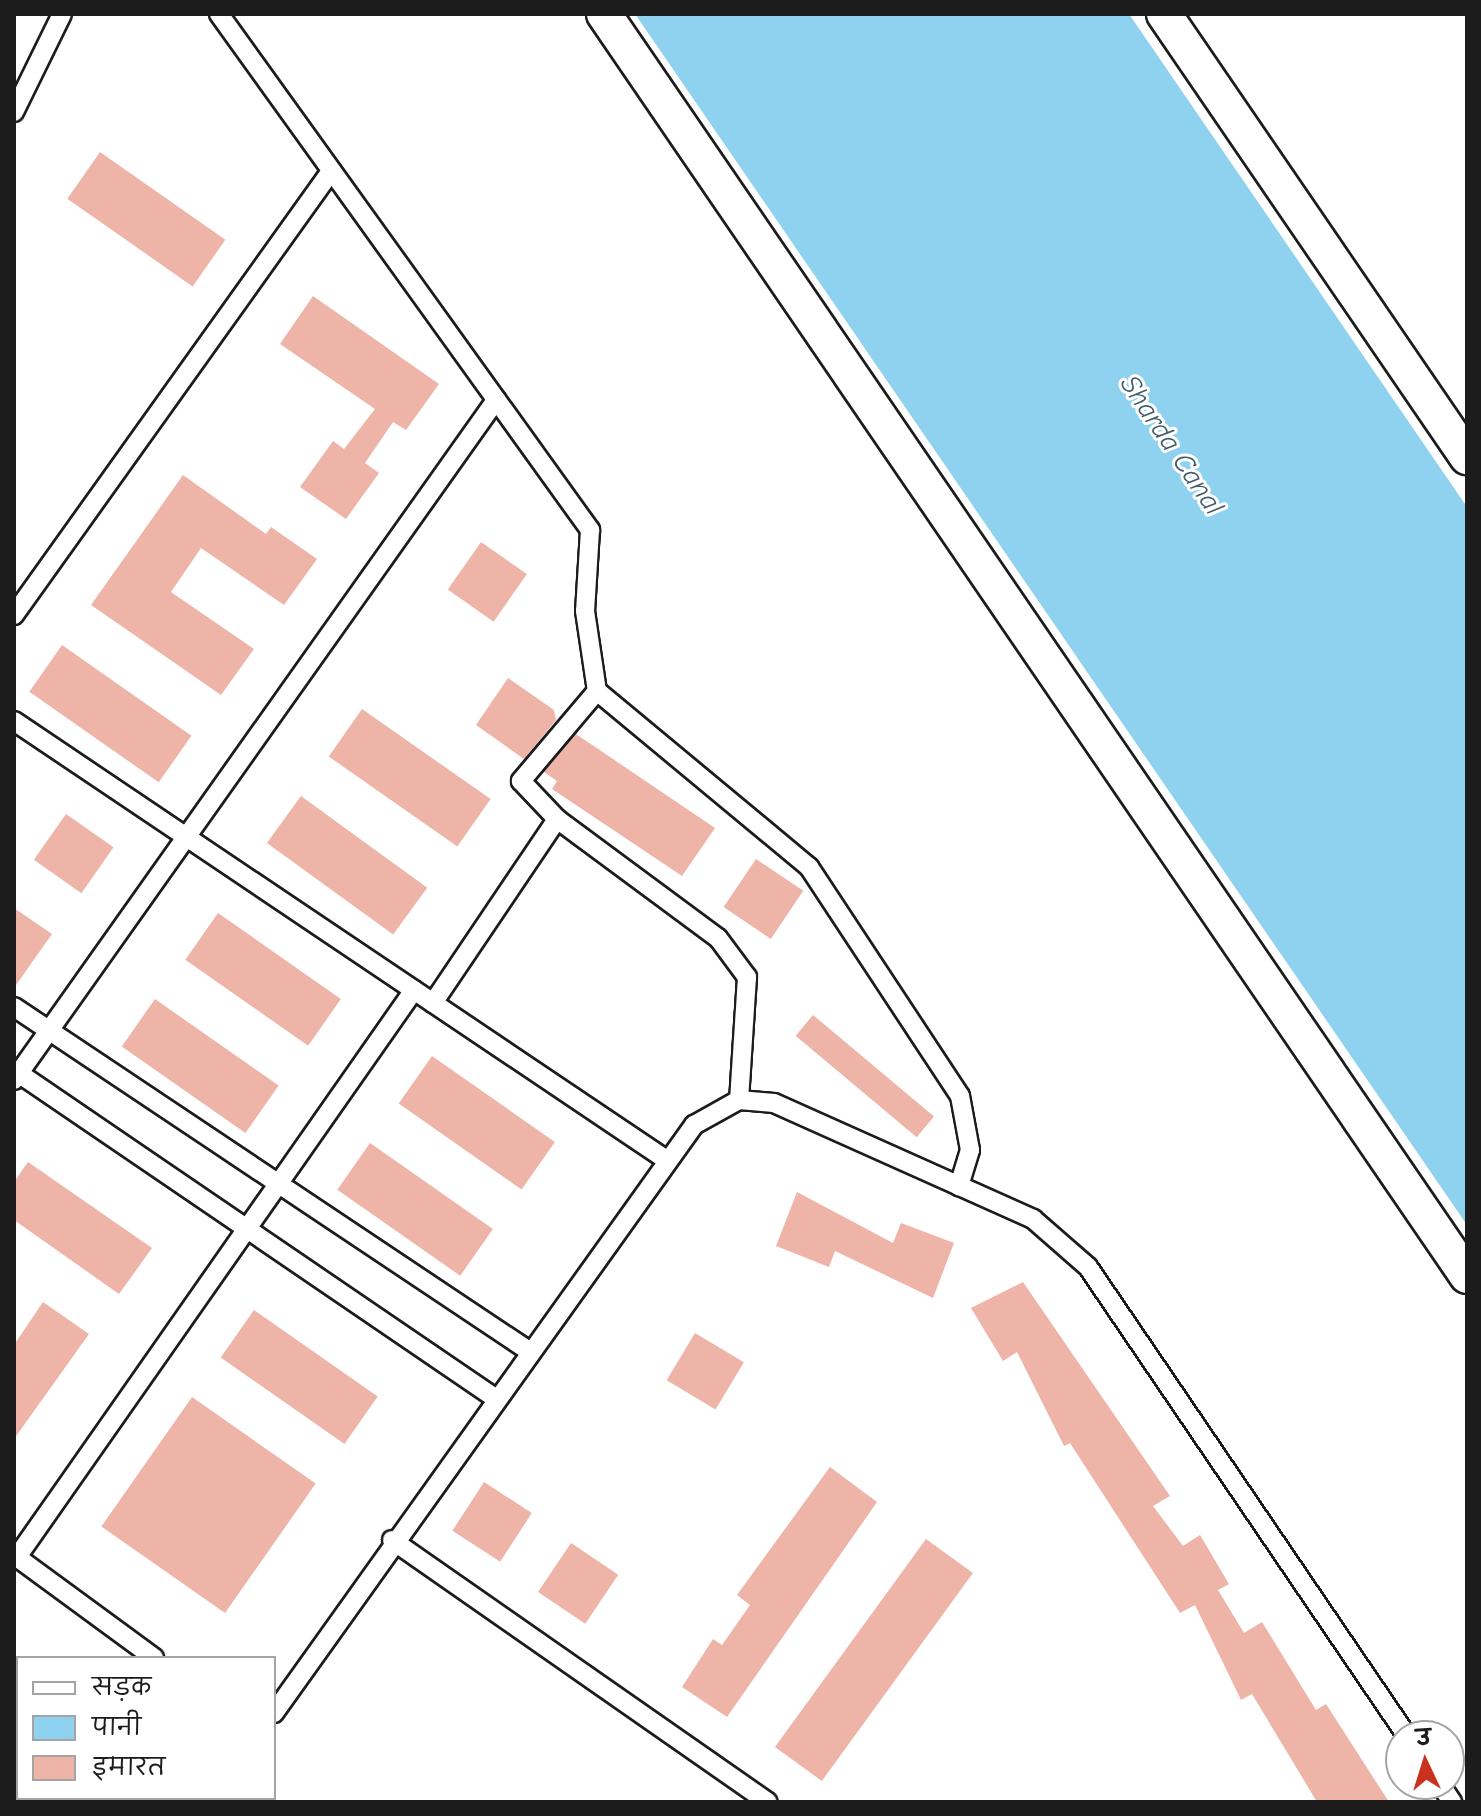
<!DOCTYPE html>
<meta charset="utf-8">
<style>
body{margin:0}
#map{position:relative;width:1481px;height:1816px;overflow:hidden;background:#fff;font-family:"Comic Neue","Playpen Sans Deva",sans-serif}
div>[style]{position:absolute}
.water>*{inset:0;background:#8ed2f0}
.building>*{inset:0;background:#eeb4a8;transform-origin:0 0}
.roads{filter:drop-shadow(2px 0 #1c1c1c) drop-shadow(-2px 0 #1c1c1c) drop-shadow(0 2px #1c1c1c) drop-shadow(0 -2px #1c1c1c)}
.service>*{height:18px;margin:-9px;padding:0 9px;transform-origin:9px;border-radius:9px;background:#fff}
.minor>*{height:34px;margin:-17px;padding:0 17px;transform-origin:17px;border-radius:17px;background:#fff}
span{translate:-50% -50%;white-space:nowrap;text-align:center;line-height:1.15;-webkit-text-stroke:6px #fff;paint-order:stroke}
.water-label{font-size:28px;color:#445c66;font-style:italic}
.frame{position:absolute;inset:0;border:16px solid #1c1c1c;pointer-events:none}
.legend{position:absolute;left:16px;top:1656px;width:260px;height:144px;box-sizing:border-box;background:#fff;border:2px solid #a4a4a4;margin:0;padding:10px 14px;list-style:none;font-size:24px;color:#1c1c1c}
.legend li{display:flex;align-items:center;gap:16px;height:40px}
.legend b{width:40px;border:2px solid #a4a4a4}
.north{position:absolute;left:1385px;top:1720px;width:80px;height:80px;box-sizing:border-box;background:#fff;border:2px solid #a4a4a4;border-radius:50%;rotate:356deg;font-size:22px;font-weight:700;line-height:32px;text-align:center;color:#1c1c1c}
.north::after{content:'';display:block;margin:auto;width:28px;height:36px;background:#c8321e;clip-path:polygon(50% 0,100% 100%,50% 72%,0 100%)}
</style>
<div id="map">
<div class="water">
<div style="clip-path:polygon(635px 14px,1129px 14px,1467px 507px,1467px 1225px)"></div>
</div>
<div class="building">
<div style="left:100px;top:152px;width:153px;height:57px;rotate:35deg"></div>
<div style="clip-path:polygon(313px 296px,439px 384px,406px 430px,393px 422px,365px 463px,379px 473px,346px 519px,300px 487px,333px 441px,344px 449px,375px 409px,280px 344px)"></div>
<div style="clip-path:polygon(183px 475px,266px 534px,271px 527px,317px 559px,284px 605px,201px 548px,171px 592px,254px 649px,221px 695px,91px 605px)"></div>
<div style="left:481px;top:542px;width:56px;height:58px;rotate:35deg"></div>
<div style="left:62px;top:645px;width:158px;height:57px;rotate:35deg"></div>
<div style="clip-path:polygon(508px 678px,554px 710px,556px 720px,524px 759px,476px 725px)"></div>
<div style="left:362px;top:709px;width:157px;height:58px;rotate:35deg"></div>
<div style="clip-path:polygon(576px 734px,715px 828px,682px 876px,552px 789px,557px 781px,544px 772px)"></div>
<div style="left:301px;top:796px;width:156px;height:58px;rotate:36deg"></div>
<div style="left:66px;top:814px;width:58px;height:56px;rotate:35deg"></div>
<div style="left:756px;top:859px;width:57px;height:58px;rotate:34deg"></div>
<div style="clip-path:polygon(14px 908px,52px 934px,14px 988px)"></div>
<div style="left:218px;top:913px;width:150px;height:57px;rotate:35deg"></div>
<div style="left:155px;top:999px;width:151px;height:58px;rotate:35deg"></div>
<div style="left:813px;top:1015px;width:158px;height:27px;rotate:40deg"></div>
<div style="left:432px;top:1056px;width:150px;height:58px;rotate:35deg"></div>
<div style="left:370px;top:1143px;width:150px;height:57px;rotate:35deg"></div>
<div style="clip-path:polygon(28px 1162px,152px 1248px,119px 1294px,14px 1220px,14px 1182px)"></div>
<div style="clip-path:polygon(797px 1192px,893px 1243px,901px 1223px,954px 1243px,933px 1298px,835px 1251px,829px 1267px,776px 1246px)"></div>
<div style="clip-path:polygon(1023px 1282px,1170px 1496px,1153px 1506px,1183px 1546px,1200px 1535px,1229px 1584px,1218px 1590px,1244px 1633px,1262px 1622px,1316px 1710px,1326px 1704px,1389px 1802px,1317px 1802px,1252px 1694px,1241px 1700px,1195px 1605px,1180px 1613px,1070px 1443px,1064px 1446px,1017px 1352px,1003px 1361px,971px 1308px)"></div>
<div style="clip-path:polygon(43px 1302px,89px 1334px,14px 1439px,14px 1345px)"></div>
<div style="left:254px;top:1310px;width:151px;height:58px;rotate:35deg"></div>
<div style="left:695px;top:1333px;width:57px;height:55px;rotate:31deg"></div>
<div style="left:192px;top:1397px;width:151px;height:158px;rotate:35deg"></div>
<div style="clip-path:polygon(830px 1467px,877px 1502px,727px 1717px,682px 1687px,713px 1639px,722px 1645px,750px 1605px,737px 1595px)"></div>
<div style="left:484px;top:1482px;width:57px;height:58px;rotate:33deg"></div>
<div style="left:926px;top:1539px;width:58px;height:257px;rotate:36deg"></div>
<div style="left:571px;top:1543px;width:57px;height:59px;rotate:34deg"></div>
</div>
<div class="roads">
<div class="service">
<div style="left:219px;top:14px;width:636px;rotate:54.28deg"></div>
<div style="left:590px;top:530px;width:81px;rotate:93.5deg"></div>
<div style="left:585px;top:611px;width:81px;rotate:81.5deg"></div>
<div style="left:597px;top:691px;width:276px;rotate:39.7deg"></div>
<div style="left:809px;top:867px;width:274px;rotate:56.6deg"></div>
<div style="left:960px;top:1096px;width:55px;rotate:79.5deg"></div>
<div style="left:970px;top:1150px;width:38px;rotate:107deg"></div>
<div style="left:14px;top:112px;width:109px;rotate:-63.9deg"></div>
<div style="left:14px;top:615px;width:546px;rotate:-54.47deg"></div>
<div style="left:597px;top:691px;width:118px;rotate:130.2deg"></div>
<div style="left:521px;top:781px;width:52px;rotate:46.5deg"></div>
<div style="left:557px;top:819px;width:200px;rotate:36.5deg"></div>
<div style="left:718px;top:938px;width:49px;rotate:53.4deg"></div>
<div style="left:747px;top:977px;width:123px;rotate:93.7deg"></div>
<div style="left:14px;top:721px;width:788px;rotate:33.93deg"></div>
<div style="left:433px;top:1003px;width:222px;rotate:-56deg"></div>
<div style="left:14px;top:1007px;width:619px;rotate:33.74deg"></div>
<div style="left:14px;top:1070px;width:582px;rotate:34.29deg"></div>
<div style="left:14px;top:1080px;width:834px;rotate:-54.67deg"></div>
<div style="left:392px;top:1540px;width:458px;rotate:34.9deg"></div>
<div style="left:14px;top:1555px;width:174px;rotate:36.3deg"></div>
<div style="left:17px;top:1557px;width:692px;rotate:-55deg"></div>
<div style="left:274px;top:1713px;width:723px;rotate:-54.46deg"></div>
<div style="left:694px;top:1125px;width:51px;rotate:-29.1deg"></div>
<div style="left:739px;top:1100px;width:35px;rotate:5deg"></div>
<div style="left:774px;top:1103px;width:284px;rotate:24.1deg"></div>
<div style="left:1033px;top:1219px;width:73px;rotate:41.1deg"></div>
<div style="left:1088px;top:1267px;width:567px;rotate:55.78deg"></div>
<div style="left:1440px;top:1784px;width:22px;rotate:56deg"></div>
<div style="left:213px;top:1802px;width:5px;rotate:-53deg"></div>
</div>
<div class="minor">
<div style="left:604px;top:14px;width:1529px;rotate:55.63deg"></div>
<div style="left:1164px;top:14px;width:537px;rotate:55.63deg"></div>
</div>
</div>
<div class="water-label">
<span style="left:1172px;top:445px;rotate:56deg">Sharda Canal</span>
</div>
<div class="frame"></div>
<ul class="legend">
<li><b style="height:10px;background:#fff"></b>सड़क</li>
<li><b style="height:22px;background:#8ed2f0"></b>पानी</li>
<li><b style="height:22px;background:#eeb4a8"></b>इमारत</li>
</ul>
<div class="north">उ</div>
</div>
